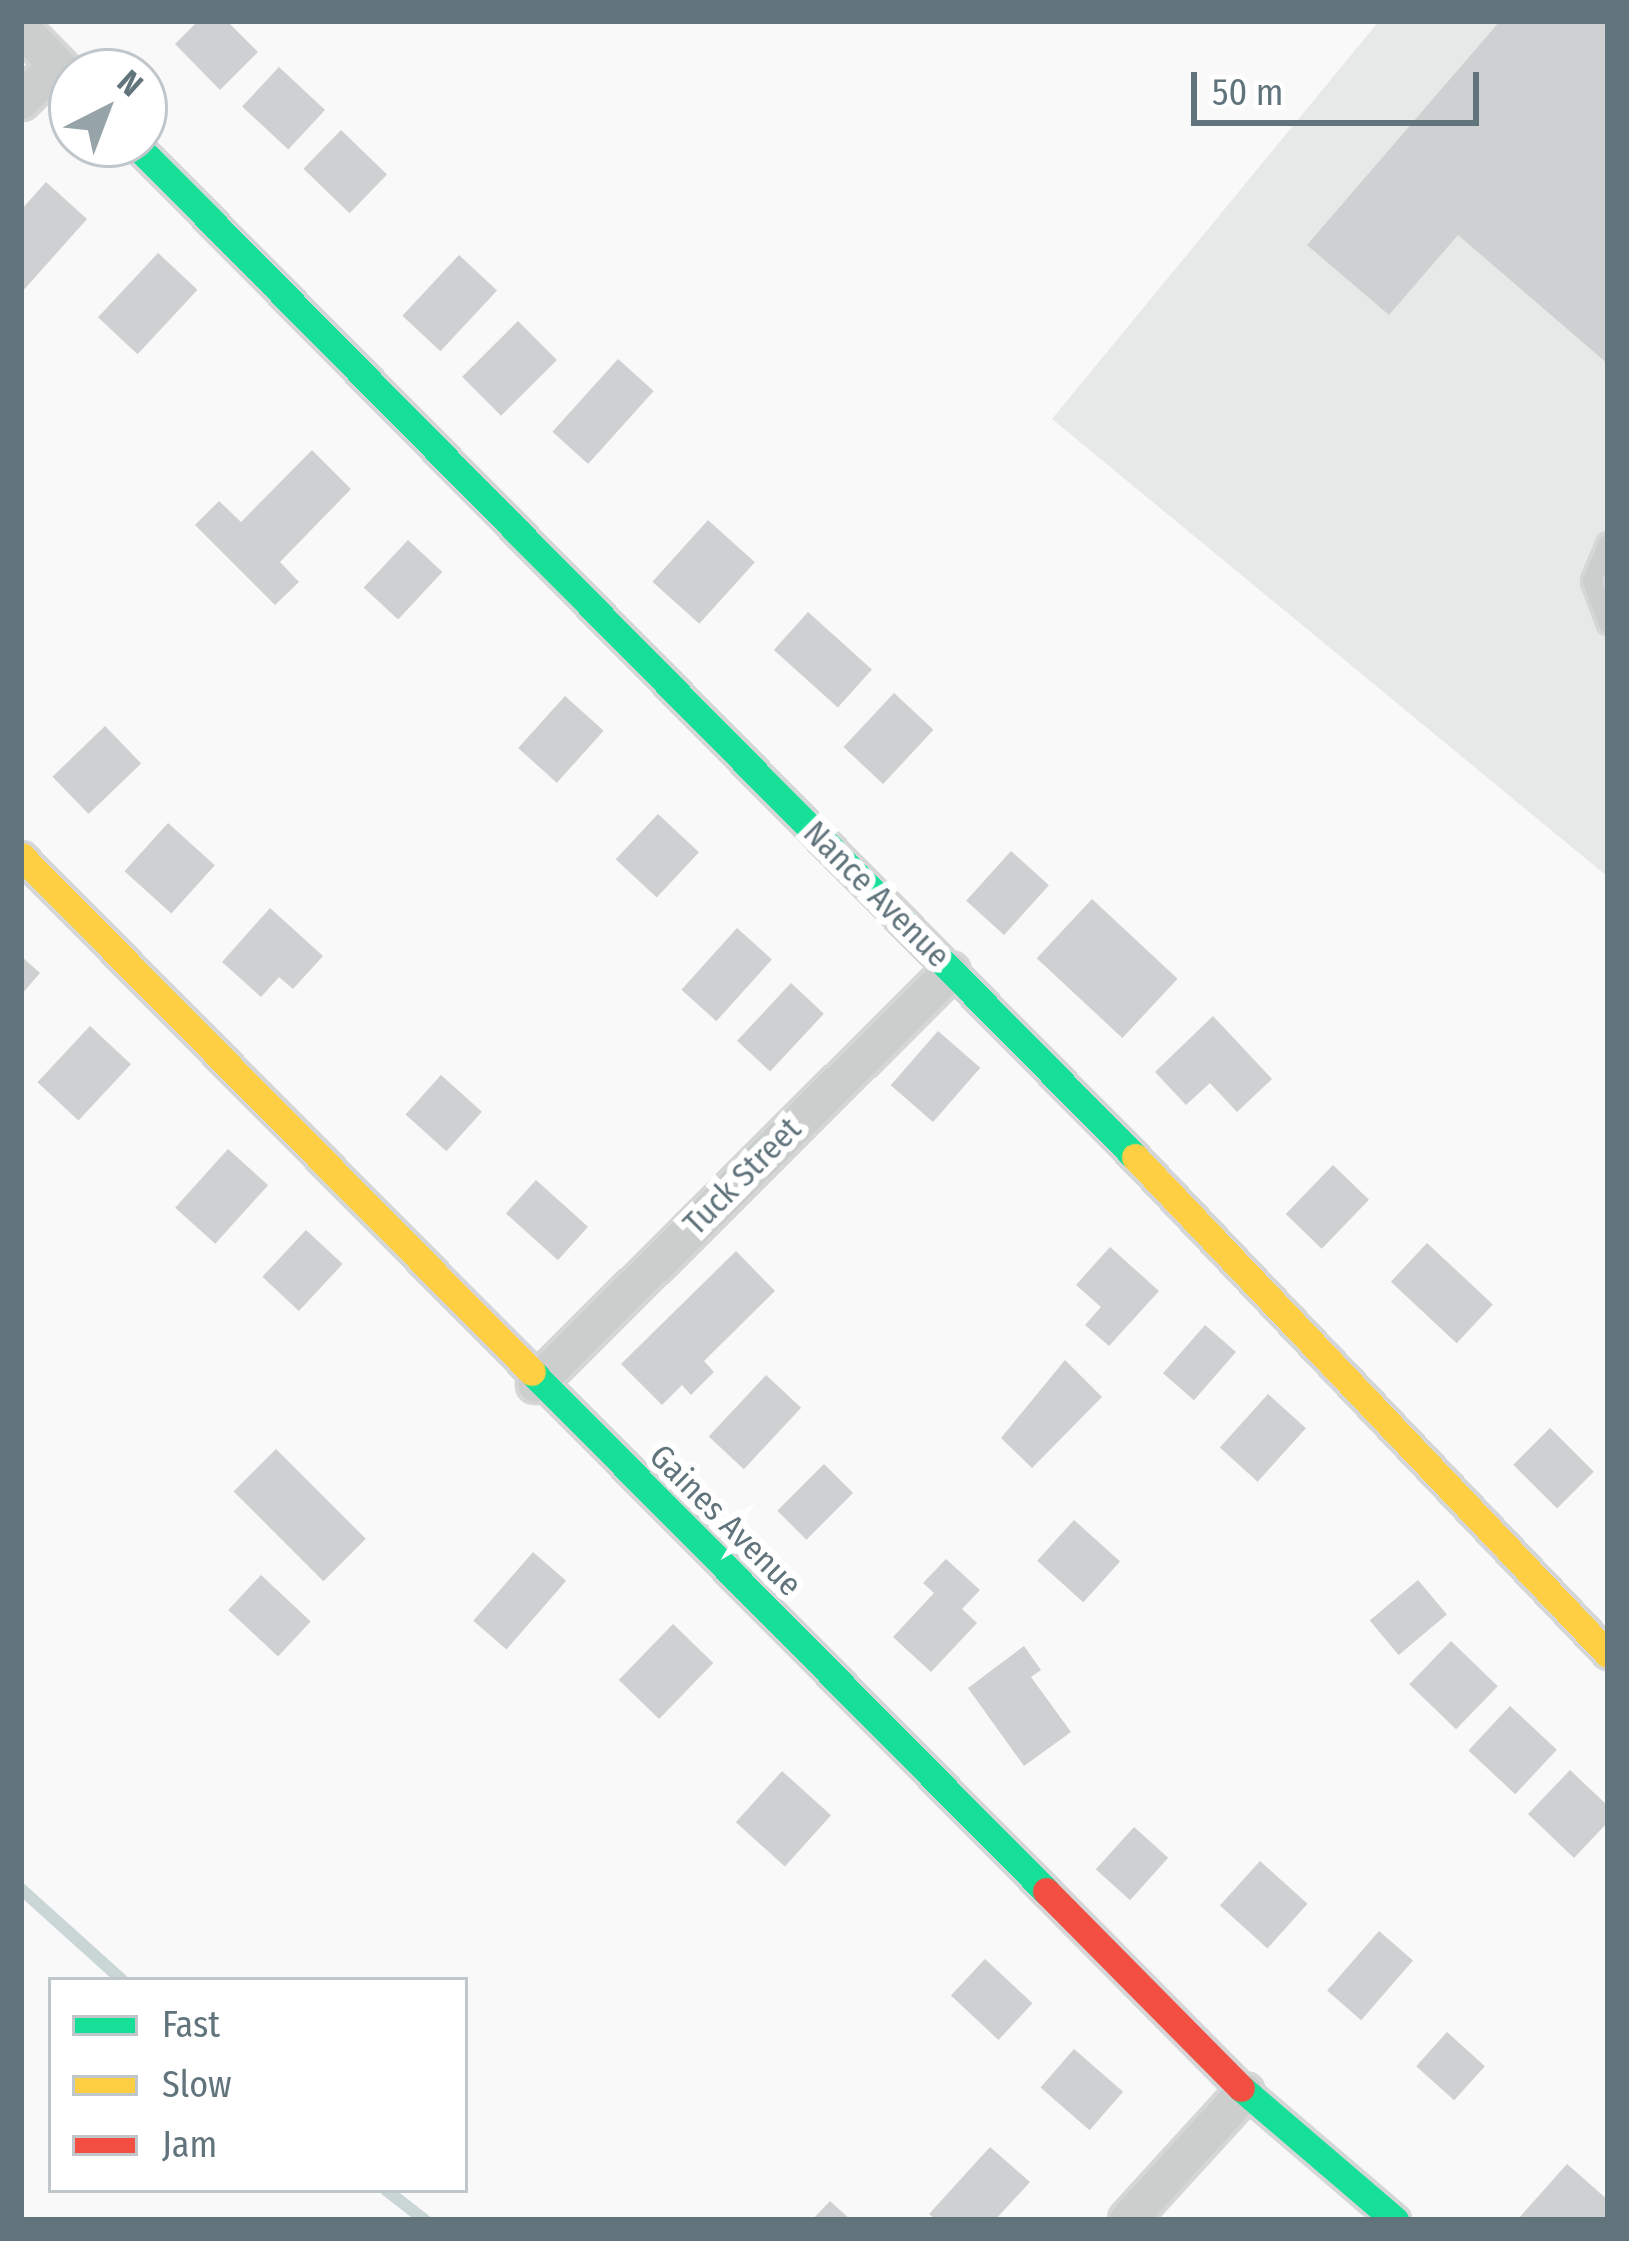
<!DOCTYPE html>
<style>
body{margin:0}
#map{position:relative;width:1629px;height:2241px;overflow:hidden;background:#f9f9f9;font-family:"Fira Sans Condensed",sans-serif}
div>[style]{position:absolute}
.built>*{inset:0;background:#e7e9e9}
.stream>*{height:12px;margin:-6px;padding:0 6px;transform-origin:6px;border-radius:6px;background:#cad5d6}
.building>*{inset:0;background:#ced0d1;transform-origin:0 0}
.roads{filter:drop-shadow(3px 0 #d5d6d7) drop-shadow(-3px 0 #d5d6d7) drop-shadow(0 3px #d5d6d7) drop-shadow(0 -3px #d5d6d7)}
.lane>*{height:18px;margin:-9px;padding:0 9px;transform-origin:9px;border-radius:9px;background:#cccece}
.street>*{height:36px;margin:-18px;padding:0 18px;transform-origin:18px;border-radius:18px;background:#cccece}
.fast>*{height:27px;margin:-13.5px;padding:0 13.5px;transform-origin:13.5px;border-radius:13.5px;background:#16e098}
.slow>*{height:27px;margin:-13.5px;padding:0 13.5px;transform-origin:13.5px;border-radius:13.5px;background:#ffcf43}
.jam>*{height:27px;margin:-13.5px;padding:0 13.5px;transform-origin:13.5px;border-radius:13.5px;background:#f24e42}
span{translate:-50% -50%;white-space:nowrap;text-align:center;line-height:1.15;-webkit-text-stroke:12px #fff;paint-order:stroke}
.street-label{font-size:33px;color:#61747c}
.frame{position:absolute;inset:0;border:24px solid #61747c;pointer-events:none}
.legend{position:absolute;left:48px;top:1977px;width:420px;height:216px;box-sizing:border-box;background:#fff;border:3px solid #c0c7cb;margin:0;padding:15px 21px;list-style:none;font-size:36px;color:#61747c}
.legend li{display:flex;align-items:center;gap:24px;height:60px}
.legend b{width:60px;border:3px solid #c0c7cb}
.north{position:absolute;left:48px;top:48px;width:120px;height:120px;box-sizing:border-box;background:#fff;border:3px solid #c0c7cb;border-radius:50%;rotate:42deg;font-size:33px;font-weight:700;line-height:48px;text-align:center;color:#61747c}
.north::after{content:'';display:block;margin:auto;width:42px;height:54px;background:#96a3a8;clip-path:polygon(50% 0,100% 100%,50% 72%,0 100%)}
.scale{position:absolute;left:1191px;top:72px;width:288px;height:54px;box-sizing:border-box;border:6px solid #61747c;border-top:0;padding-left:15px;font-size:36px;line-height:42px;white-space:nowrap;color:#61747c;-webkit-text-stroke:9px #fff;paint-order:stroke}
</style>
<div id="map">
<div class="built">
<div style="clip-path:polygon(1379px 21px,1608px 21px,1608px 877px,1052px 419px)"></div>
</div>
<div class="stream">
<div style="left:21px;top:1889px;width:136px;rotate:42deg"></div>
<div style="left:386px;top:2190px;width:49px;rotate:37.6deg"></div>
</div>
<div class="building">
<div style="clip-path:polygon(198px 21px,227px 21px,258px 52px,220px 90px,175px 44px)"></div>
<div style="clip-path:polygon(1500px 21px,1608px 21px,1608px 364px,1458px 235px,1389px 315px,1307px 245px)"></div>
<div style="left:279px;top:67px;width:63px;height:54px;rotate:43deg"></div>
<div style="left:341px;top:130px;width:64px;height:54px;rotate:44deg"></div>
<div style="clip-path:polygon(46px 182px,87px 219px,21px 293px,21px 210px)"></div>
<div style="left:158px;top:253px;width:54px;height:88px;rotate:43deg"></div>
<div style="left:459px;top:255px;width:52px;height:83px;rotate:43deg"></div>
<div style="left:518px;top:321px;width:55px;height:79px;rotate:45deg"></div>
<div style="left:618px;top:359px;width:48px;height:98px;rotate:42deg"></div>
<div style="clip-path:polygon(312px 450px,351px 489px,280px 562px,299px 582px,275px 605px,195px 525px,219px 501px,241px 522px)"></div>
<div style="left:708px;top:520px;width:63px;height:83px;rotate:42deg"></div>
<div style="left:408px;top:540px;width:47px;height:65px;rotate:43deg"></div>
<div style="left:808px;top:612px;width:86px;height:51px;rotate:42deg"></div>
<div style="left:894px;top:693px;width:54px;height:74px;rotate:43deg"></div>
<div style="left:565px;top:696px;width:52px;height:70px;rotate:42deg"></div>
<div style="left:105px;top:726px;width:52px;height:73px;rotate:46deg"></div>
<div style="left:658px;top:814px;width:56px;height:62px;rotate:43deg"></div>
<div style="left:168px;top:823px;width:63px;height:65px;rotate:42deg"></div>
<div style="left:1011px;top:851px;width:51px;height:67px;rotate:42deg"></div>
<div style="left:1092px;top:899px;width:117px;height:81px;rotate:43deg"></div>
<div style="clip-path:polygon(270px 908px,323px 956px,293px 989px,279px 977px,261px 997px,222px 962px)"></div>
<div style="left:737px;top:928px;width:47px;height:83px;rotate:42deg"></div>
<div style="clip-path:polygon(21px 956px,40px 973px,21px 995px)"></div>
<div style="left:791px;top:983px;width:45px;height:79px;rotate:43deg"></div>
<div style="clip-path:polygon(1213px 1016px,1272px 1079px,1237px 1112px,1210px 1083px,1186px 1105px,1155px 1072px)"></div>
<div style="left:90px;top:1026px;width:56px;height:77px;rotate:43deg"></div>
<div style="left:938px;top:1031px;width:56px;height:72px;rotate:41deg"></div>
<div style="left:441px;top:1075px;width:55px;height:53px;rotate:42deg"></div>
<div style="left:228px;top:1149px;width:54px;height:79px;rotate:42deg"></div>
<div style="left:1333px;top:1165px;width:50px;height:68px;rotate:44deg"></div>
<div style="left:536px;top:1180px;width:70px;height:45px;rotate:42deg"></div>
<div style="left:306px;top:1230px;width:50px;height:64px;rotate:43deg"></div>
<div style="left:1427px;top:1243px;width:90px;height:53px;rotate:43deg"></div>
<div style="clip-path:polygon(1110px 1247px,1159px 1291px,1109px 1346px,1085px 1325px,1101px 1307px,1076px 1285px)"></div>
<div style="clip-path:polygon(736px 1251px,775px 1291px,704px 1361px,714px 1372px,691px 1395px,682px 1385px,662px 1405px,621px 1364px)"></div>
<div style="left:1205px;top:1325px;width:41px;height:64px;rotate:41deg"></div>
<div style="clip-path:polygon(1065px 1360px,1102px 1397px,1032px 1468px,1001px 1438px)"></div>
<div style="left:766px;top:1375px;width:48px;height:84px;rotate:43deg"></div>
<div style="left:1268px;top:1394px;width:51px;height:72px;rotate:42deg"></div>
<div style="left:1550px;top:1428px;width:62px;height:52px;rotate:45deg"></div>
<div style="left:276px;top:1449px;width:127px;height:60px;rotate:45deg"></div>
<div style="left:824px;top:1464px;width:41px;height:66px;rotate:45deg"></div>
<div style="left:1074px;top:1520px;width:62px;height:55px;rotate:42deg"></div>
<div style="left:533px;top:1552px;width:44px;height:91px;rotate:41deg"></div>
<div style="clip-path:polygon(946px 1559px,980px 1590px,962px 1609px,977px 1623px,931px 1672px,893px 1637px,934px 1593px,923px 1583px)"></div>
<div style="left:261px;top:1575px;width:68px;height:48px;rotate:43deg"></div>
<div style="left:1418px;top:1580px;width:45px;height:63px;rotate:50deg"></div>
<div style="left:673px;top:1624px;width:56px;height:78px;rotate:44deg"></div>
<div style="left:1451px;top:1641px;width:65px;height:60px;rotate:44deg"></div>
<div style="clip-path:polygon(1024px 1646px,1041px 1670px,1031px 1677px,1071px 1732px,1024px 1766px,968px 1688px)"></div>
<div style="left:1510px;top:1706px;width:64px;height:61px;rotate:43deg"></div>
<div style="clip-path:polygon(1570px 1770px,1608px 1806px,1608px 1822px,1574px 1858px,1528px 1814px)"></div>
<div style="left:782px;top:1771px;width:66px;height:69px;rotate:42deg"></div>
<div style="left:1134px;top:1827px;width:46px;height:57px;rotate:42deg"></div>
<div style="left:1260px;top:1861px;width:64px;height:60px;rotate:42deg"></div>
<div style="left:1379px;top:1931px;width:45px;height:79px;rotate:41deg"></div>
<div style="left:985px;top:1959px;width:65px;height:50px;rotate:43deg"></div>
<div style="left:1447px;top:2032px;width:51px;height:46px;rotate:42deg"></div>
<div style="left:1074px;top:2049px;width:65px;height:51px;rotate:41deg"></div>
<div style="clip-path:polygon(990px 2147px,1030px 2182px,995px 2220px,936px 2220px,929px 2214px)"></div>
<div style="clip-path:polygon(1567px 2164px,1608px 2200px,1608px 2220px,1517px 2220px)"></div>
<div style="clip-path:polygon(830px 2201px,851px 2220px,812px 2220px)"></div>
</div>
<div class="roads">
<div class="lane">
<div style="left:1608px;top:543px;width:41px;rotate:112.8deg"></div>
<div style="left:1592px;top:581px;width:46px;rotate:69.6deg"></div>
</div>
<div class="street">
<div style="left:21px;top:28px;width:73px;rotate:45.6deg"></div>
<div style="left:21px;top:101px;width:51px;rotate:-45deg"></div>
<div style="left:536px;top:1384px;width:585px;rotate:-44.86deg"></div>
<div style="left:1128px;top:2220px;width:173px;rotate:-47.6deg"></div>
</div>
<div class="fast">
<div style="left:135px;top:144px;width:1423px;rotate:45.37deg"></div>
<div style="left:532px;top:1372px;width:730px;rotate:45.28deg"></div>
<div style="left:1241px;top:2088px;width:203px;rotate:40.6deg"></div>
</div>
<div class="slow">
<div style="left:21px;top:856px;width:726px;rotate:45.28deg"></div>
<div style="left:1135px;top:1157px;width:686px;rotate:46.42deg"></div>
</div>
<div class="jam">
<div style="left:1046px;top:1891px;width:277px;rotate:45.3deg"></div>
</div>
</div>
<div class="street-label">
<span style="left:876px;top:895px;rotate:45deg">Nance Avenue</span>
<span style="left:743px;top:1177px;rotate:-45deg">Tuck Street</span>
<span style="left:725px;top:1521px;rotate:45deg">Gaines Avenue</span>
</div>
<div class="frame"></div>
<ul class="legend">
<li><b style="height:15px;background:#16e098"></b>Fast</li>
<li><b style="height:15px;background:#ffcf43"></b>Slow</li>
<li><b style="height:15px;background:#f24e42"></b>Jam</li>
</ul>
<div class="north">N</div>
<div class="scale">50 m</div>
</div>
